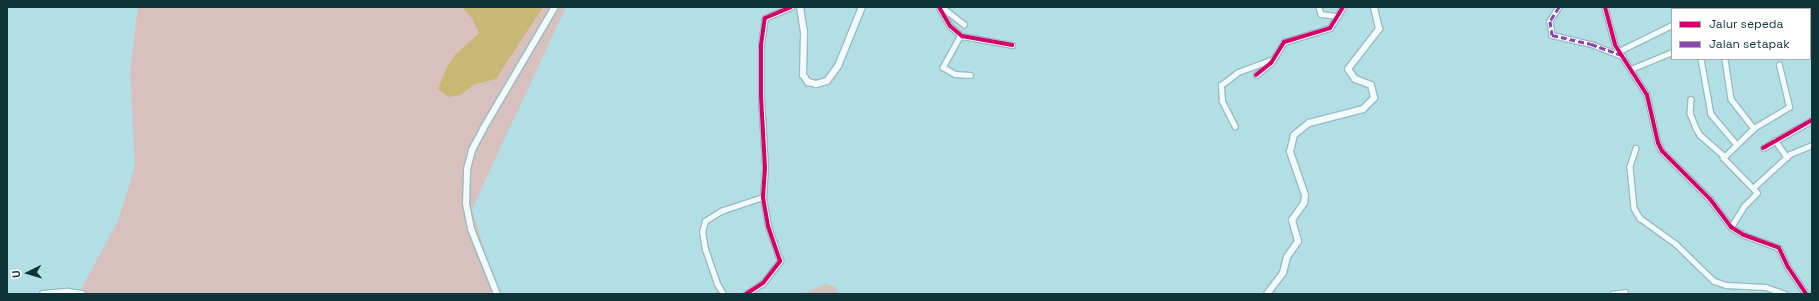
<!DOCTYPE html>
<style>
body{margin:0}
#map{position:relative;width:1819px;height:301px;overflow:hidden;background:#b2dfe5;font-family:"Space Grotesk",sans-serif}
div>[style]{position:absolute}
.green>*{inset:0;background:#d7c0be}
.water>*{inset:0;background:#c8b876}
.roads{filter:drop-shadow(1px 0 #98bcc0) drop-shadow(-1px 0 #98bcc0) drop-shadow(0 1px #98bcc0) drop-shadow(0 -1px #98bcc0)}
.minor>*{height:4.5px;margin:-2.25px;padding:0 2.25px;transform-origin:2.25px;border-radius:2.25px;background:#f3fafb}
.secondary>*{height:6px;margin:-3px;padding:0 3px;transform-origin:3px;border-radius:3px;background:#f3fafb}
.quiet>*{height:3px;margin-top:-1.5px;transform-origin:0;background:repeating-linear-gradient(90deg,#8e44ad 0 6px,transparent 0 9px)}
.cycleway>*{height:4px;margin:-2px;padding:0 2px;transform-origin:2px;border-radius:2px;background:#d6006c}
span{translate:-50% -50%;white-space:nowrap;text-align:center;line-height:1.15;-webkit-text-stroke:3.5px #fff;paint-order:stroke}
.frame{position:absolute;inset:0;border:8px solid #0f3337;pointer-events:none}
.legend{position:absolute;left:1671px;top:8px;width:140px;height:52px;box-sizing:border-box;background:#fff;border:1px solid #9fadaf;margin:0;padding:5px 7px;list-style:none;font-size:12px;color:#0f3337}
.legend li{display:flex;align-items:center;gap:8px;height:20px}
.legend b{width:20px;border:1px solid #9fadaf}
.north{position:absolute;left:8px;top:253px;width:40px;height:40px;-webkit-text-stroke:3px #fff;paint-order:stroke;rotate:265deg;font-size:11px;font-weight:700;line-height:16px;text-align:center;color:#0f3337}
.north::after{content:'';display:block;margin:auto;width:14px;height:18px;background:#0f3337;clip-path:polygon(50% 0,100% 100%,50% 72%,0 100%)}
</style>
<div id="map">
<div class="green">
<div style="clip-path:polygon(138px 7px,566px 7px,472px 209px,498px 294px,43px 294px,79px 293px,118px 221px,135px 166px,130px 71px)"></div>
<div style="clip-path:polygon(825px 284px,836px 287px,838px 294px,803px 294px)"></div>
</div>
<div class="water">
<div style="clip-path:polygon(462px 7px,543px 7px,496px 79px,475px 84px,460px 95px,448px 97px,438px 89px,447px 67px,454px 56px,479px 33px,472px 18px)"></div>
</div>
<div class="roads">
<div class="minor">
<div style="left:939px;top:7px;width:22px;rotate:60deg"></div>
<div style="left:950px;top:26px;width:16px;rotate:40deg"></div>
<div style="left:962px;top:36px;width:51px;rotate:10.2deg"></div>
<div style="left:942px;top:7px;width:28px;rotate:38deg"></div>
<div style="left:1319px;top:7px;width:7px;rotate:74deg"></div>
<div style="left:1321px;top:14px;width:17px;rotate:7deg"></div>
<div style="left:1559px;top:7px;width:17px;rotate:123deg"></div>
<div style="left:1550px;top:21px;width:14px;rotate:82deg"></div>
<div style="left:1552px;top:35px;width:40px;rotate:13deg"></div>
<div style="left:1591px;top:44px;width:34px;rotate:21deg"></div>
<div style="left:1605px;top:7px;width:39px;rotate:75deg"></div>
<div style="left:1615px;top:45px;width:59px;rotate:57.4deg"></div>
<div style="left:1647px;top:95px;width:49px;rotate:77.1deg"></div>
<div style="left:1658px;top:143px;width:9px;rotate:63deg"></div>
<div style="left:1662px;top:151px;width:68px;rotate:45deg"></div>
<div style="left:1710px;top:199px;width:35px;rotate:53deg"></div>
<div style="left:1731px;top:227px;width:15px;rotate:32deg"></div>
<div style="left:1744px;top:235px;width:37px;rotate:20deg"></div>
<div style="left:1779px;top:248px;width:21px;rotate:65deg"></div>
<div style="left:1788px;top:267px;width:32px;rotate:56deg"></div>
<div style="left:1698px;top:9px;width:4px;rotate:-34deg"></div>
<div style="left:1810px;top:34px;width:2px;rotate:27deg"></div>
<div style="left:961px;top:35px;width:37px;rotate:119deg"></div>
<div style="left:943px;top:67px;width:14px;rotate:30deg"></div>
<div style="left:955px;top:74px;width:15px;rotate:4deg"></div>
<div style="left:1619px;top:51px;width:59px;rotate:-26.1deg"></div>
<div style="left:1701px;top:59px;width:56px;rotate:79.7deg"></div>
<div style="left:1711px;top:114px;width:39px;rotate:50deg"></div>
<div style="left:1725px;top:59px;width:40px;rotate:81.5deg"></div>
<div style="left:1731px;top:99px;width:37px;rotate:52deg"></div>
<div style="left:1631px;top:69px;width:44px;rotate:-22.5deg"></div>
<div style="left:1256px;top:75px;width:19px;rotate:-39deg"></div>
<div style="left:1271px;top:63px;width:25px;rotate:-58deg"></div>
<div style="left:1284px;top:42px;width:48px;rotate:-16.9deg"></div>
<div style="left:1330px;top:28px;width:25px;rotate:-58deg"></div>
<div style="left:1691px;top:99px;width:14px;rotate:94deg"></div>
<div style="left:1690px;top:113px;width:16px;rotate:68deg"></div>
<div style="left:1696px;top:128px;width:8px;rotate:60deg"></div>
<div style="left:1700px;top:135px;width:32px;rotate:41deg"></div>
<div style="left:1235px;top:127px;width:29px;rotate:-117deg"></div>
<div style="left:1222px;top:101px;width:16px;rotate:-94deg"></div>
<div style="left:1221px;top:85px;width:21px;rotate:-37deg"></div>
<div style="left:1238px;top:72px;width:37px;rotate:-20deg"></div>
<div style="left:1775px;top:140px;width:21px;rotate:55deg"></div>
<div style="left:1636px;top:148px;width:20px;rotate:108deg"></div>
<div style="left:1630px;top:167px;width:41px;rotate:84.4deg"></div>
<div style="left:1634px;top:208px;width:12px;rotate:59deg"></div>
<div style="left:1640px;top:218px;width:44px;rotate:35.8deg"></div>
<div style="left:1676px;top:244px;width:53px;rotate:44.2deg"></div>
<div style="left:1714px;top:281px;width:13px;rotate:18deg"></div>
<div style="left:1726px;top:285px;width:39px;rotate:3deg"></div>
<div style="left:1765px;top:287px;width:21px;rotate:19deg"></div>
<div style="left:1763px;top:148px;width:56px;rotate:-29.7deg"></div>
<div style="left:1753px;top:188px;width:50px;rotate:-42.6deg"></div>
<div style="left:1790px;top:154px;width:24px;rotate:-22deg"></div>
<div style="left:1731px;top:227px;width:25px;rotate:-58deg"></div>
<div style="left:1744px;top:206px;width:18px;rotate:-45deg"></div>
<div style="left:1757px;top:193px;width:49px;rotate:-134.2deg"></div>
<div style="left:1723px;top:158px;width:43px;rotate:-44.1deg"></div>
<div style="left:1754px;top:128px;width:41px;rotate:-31deg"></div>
<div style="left:1789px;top:107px;width:43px;rotate:-103.4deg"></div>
<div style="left:723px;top:294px;width:12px;rotate:-121deg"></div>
<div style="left:717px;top:284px;width:36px;rotate:-109deg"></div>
<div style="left:705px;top:250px;width:18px;rotate:-99deg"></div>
<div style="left:702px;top:232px;width:11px;rotate:-75deg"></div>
<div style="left:705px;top:221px;width:19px;rotate:-32deg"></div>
<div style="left:721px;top:211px;width:44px;rotate:-18.4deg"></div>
<div style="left:746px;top:294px;width:20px;rotate:-33deg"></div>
<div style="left:763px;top:283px;width:28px;rotate:-52deg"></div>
<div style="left:780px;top:261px;width:37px;rotate:-109deg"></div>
<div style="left:768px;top:226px;width:29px;rotate:-100deg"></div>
<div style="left:763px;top:197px;width:29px;rotate:-86deg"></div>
<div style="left:765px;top:168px;width:72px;rotate:-93.2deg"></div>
<div style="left:761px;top:96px;width:51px;rotate:-90deg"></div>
<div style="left:761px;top:45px;width:27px;rotate:-82deg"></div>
<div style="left:765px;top:18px;width:28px;rotate:-23deg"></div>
<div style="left:1612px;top:294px;width:13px;rotate:-9deg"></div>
</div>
<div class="secondary">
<div style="left:800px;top:7px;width:25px;rotate:81deg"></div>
<div style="left:804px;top:32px;width:43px;rotate:91.3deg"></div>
<div style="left:803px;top:75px;width:9px;rotate:54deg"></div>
<div style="left:808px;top:82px;width:8px;rotate:14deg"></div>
<div style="left:816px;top:84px;width:11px;rotate:-15deg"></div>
<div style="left:827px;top:81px;width:19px;rotate:-54deg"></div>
<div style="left:838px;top:66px;width:64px;rotate:-67.9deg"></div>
<div style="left:43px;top:294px;width:25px;rotate:-5deg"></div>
<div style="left:68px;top:292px;width:14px;rotate:8deg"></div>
<div style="left:497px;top:294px;width:70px;rotate:-111.8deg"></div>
<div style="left:471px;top:229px;width:26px;rotate:-101deg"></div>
<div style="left:466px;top:203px;width:34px;rotate:-88deg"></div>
<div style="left:467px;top:169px;width:20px;rotate:-75deg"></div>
<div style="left:472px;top:150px;width:24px;rotate:-62deg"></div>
<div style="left:483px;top:129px;width:142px;rotate:-59.5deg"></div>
<div style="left:1267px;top:294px;width:26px;rotate:-53deg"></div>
<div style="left:1283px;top:273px;width:16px;rotate:-76deg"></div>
<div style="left:1287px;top:257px;width:19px;rotate:-55deg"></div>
<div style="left:1298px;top:241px;width:22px;rotate:-106deg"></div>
<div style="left:1292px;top:220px;width:21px;rotate:-55deg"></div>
<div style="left:1304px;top:203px;width:8px;rotate:-83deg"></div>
<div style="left:1305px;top:195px;width:46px;rotate:-109.2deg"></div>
<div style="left:1290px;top:152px;width:17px;rotate:-77deg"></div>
<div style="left:1294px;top:135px;width:19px;rotate:-39deg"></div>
<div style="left:1309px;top:123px;width:56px;rotate:-14.5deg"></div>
<div style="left:1363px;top:109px;width:16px;rotate:-45deg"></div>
<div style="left:1374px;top:98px;width:13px;rotate:-103deg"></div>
<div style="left:1371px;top:85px;width:17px;rotate:-159deg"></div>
<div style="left:1355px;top:79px;width:12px;rotate:-125deg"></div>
<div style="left:1348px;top:69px;width:51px;rotate:-52.2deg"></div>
<div style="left:1379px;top:29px;width:23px;rotate:-103deg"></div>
</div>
</div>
<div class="quiet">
<div style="left:1559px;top:7px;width:17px;rotate:123deg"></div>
<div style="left:1550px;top:21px;width:14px;rotate:82deg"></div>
<div style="left:1552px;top:35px;width:40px;rotate:13deg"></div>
<div style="left:1591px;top:44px;width:32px;rotate:20deg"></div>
</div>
<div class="cycleway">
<div style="left:939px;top:7px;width:22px;rotate:60deg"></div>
<div style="left:950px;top:26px;width:16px;rotate:40deg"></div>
<div style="left:962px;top:36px;width:51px;rotate:10.2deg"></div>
<div style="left:1605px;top:7px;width:39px;rotate:75deg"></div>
<div style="left:1615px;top:45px;width:59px;rotate:57.4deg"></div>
<div style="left:1647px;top:95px;width:49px;rotate:77.1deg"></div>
<div style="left:1658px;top:143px;width:9px;rotate:63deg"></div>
<div style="left:1662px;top:151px;width:68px;rotate:45deg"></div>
<div style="left:1710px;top:199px;width:35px;rotate:53deg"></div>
<div style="left:1731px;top:227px;width:15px;rotate:32deg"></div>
<div style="left:1744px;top:235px;width:37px;rotate:20deg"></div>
<div style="left:1779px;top:248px;width:21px;rotate:65deg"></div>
<div style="left:1788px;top:267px;width:32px;rotate:56deg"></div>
<div style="left:1256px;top:75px;width:19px;rotate:-39deg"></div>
<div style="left:1271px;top:63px;width:25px;rotate:-58deg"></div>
<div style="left:1284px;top:42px;width:48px;rotate:-16.9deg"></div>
<div style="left:1330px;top:28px;width:25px;rotate:-58deg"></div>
<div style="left:1763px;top:148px;width:56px;rotate:-29.7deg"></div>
<div style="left:746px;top:294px;width:20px;rotate:-33deg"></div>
<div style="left:763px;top:283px;width:28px;rotate:-52deg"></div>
<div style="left:780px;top:261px;width:37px;rotate:-109deg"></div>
<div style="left:768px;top:226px;width:29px;rotate:-100deg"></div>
<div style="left:763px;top:197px;width:29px;rotate:-86deg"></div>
<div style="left:765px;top:168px;width:72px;rotate:-93.2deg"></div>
<div style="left:761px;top:96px;width:51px;rotate:-90deg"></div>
<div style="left:761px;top:45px;width:27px;rotate:-82deg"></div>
<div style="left:765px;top:18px;width:28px;rotate:-23deg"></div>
</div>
<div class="frame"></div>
<ul class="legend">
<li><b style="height:5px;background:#d6006c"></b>Jalur sepeda</li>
<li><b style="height:5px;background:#8e44ad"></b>Jalan setapak</li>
</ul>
<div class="north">U</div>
</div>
